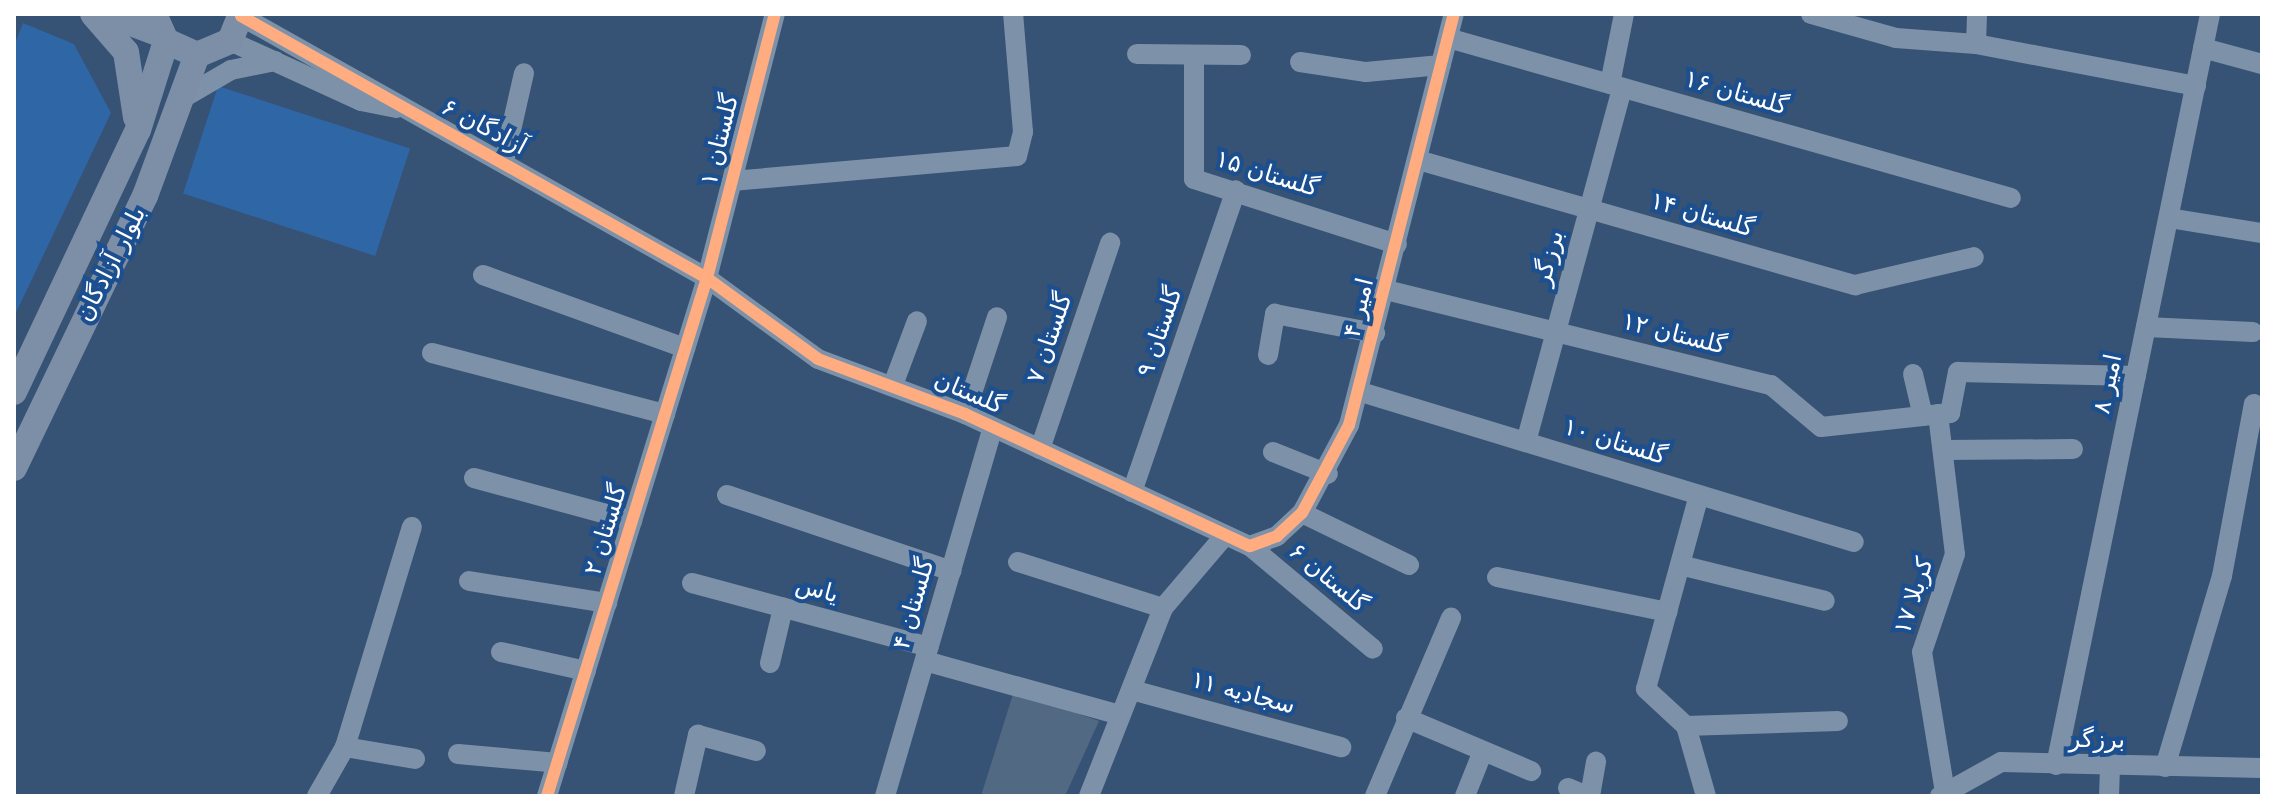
<!DOCTYPE html>
<meta charset="utf-8">
<style>
body{margin:0}
#map{position:relative;width:2276px;height:810px;overflow:hidden;background:#365274;font-family:"DejaVu Sans",Cairo,sans-serif}
div>[style]{position:absolute}
.green>*{inset:0;background:#2f66a5;transform-origin:0 0}
.building>*{inset:0;background:#526984}
.minor>*{height:20px;margin:-10px;padding:0 10px;transform-origin:10px;border-radius:10px;background:#7d92a8}
.major>*{height:26px;margin:-13px;padding:0 13px;transform-origin:13px;border-radius:13px;background:#7d8ea7}
.cycleway>*{height:12px;margin:-6px;padding:0 6px;transform-origin:6px;border-radius:6px;background:#ffac80}
span{translate:-50% -50%;white-space:nowrap;text-align:center;line-height:1.15;-webkit-text-stroke:8px #1b4f8f;paint-order:stroke}
.street-label{font-size:24px;color:#fff}
.frame{position:absolute;inset:0;border:16px solid #fff;pointer-events:none}
</style>
<div id="map">
<div class="green">
<div style="clip-path:polygon(23px 23px,74px 44px,111px 113px,14px 317px,14px 46px)"></div>
<div style="left:218px;top:86px;width:202px;height:113px;rotate:18deg"></div>
</div>
<div class="building">
<div style="clip-path:polygon(1014px 691px,1099px 721px,1065px 796px,981px 796px)"></div>
</div>
<div class="minor">
<div style="left:1811px;top:14px;width:88px;rotate:15.8deg"></div>
<div style="left:1896px;top:38px;width:80px;rotate:4.3deg"></div>
<div style="left:1976px;top:44px;width:224px;rotate:10.8deg"></div>
<div style="left:241px;top:16px;width:535px;rotate:29.35deg"></div>
<div style="left:707px;top:278px;width:137px;rotate:36.1deg"></div>
<div style="left:818px;top:359px;width:157px;rotate:20.5deg"></div>
<div style="left:965px;top:414px;width:314px;rotate:24.9deg"></div>
<div style="left:1250px;top:546px;width:29px;rotate:-20deg"></div>
<div style="left:1277px;top:536px;width:34px;rotate:-43deg"></div>
<div style="left:1302px;top:513px;width:100px;rotate:-61.9deg"></div>
<div style="left:1349px;top:425px;width:424px;rotate:-75.7deg"></div>
<div style="left:1448px;top:38px;width:585px;rotate:15.86deg"></div>
<div style="left:230px;top:41px;width:144px;rotate:24.6deg"></div>
<div style="left:361px;top:101px;width:36px;rotate:11deg"></div>
<div style="left:1976px;top:44px;width:30px;rotate:-88deg"></div>
<div style="left:2203px;top:48px;width:61px;rotate:15.2deg"></div>
<div style="left:1137px;top:54px;width:104px;rotate:0.6deg"></div>
<div style="left:1194px;top:55px;width:124px;rotate:90deg"></div>
<div style="left:1194px;top:179px;width:213px;rotate:17.8deg"></div>
<div style="left:1300px;top:62px;width:67px;rotate:8.6deg"></div>
<div style="left:1366px;top:72px;width:75px;rotate:-5.3deg"></div>
<div style="left:1610px;top:84px;width:71px;rotate:-78.7deg"></div>
<div style="left:181px;top:99px;width:58px;rotate:-30.1deg"></div>
<div style="left:231px;top:70px;width:45px;rotate:-11.6deg"></div>
<div style="left:1418px;top:160px;width:455px;rotate:16deg"></div>
<div style="left:1855px;top:285px;width:122px;rotate:-13.2deg"></div>
<div style="left:504px;top:161px;width:90px;rotate:-77.2deg"></div>
<div style="left:732px;top:181px;width:286px;rotate:-5deg"></div>
<div style="left:1017px;top:156px;width:25px;rotate:-76deg"></div>
<div style="left:1023px;top:132px;width:118px;rotate:-94.8deg"></div>
<div style="left:2169px;top:218px;width:94px;rotate:9.2deg"></div>
<div style="left:483px;top:275px;width:215px;rotate:19.9deg"></div>
<div style="left:1386px;top:290px;width:397px;rotate:13.9deg"></div>
<div style="left:1771px;top:385px;width:65px;rotate:40deg"></div>
<div style="left:1821px;top:427px;width:130px;rotate:-6.2deg"></div>
<div style="left:1950px;top:413px;width:42px;rotate:-79deg"></div>
<div style="left:1958px;top:372px;width:178px;rotate:1.3deg"></div>
<div style="left:2146px;top:327px;width:107px;rotate:2.7deg"></div>
<div style="left:432px;top:353px;width:241px;rotate:14.7deg"></div>
<div style="left:1268px;top:355px;width:42px;rotate:-80.3deg"></div>
<div style="left:1275px;top:314px;width:102px;rotate:10.8deg"></div>
<div style="left:1913px;top:374px;width:43px;rotate:76.6deg"></div>
<div style="left:893px;top:385px;width:68px;rotate:-69.4deg"></div>
<div style="left:1361px;top:392px;width:515px;rotate:16.92deg"></div>
<div style="left:965px;top:414px;width:102px;rotate:-71.7deg"></div>
<div style="left:1938px;top:414px;width:141px;rotate:83.1deg"></div>
<div style="left:1955px;top:554px;width:103px;rotate:108.6deg"></div>
<div style="left:1922px;top:652px;width:143px;rotate:80.7deg"></div>
<div style="left:1526px;top:442px;width:367px;rotate:-74.8deg"></div>
<div style="left:1040px;top:449px;width:218px;rotate:-71.2deg"></div>
<div style="left:1943px;top:450px;width:130px;rotate:-0.4deg"></div>
<div style="left:1273px;top:452px;width:59px;rotate:21.8deg"></div>
<div style="left:474px;top:478px;width:164px;rotate:15.2deg"></div>
<div style="left:1132px;top:492px;width:319px;rotate:-71deg"></div>
<div style="left:727px;top:495px;width:237px;rotate:18.7deg"></div>
<div style="left:1699px;top:495px;width:201px;rotate:105.3deg"></div>
<div style="left:1646px;top:689px;width:54px;rotate:42.8deg"></div>
<div style="left:1686px;top:726px;width:152px;rotate:-1.9deg"></div>
<div style="left:1302px;top:513px;width:119px;rotate:25.9deg"></div>
<div style="left:1250px;top:546px;width:160px;rotate:39.9deg"></div>
<div style="left:1018px;top:562px;width:152px;rotate:17.6deg"></div>
<div style="left:1680px;top:565px;width:149px;rotate:13.9deg"></div>
<div style="left:1497px;top:577px;width:174px;rotate:11.6deg"></div>
<div style="left:469px;top:581px;width:140px;rotate:9.1deg"></div>
<div style="left:692px;top:583px;width:245px;rotate:15.1deg"></div>
<div style="left:501px;top:652px;width:87px;rotate:12.6deg"></div>
<div style="left:925px;top:661px;width:202px;rotate:15.5deg"></div>
<div style="left:770px;top:663px;width:57px;rotate:-76.7deg"></div>
<div style="left:1132px;top:690px;width:217px;rotate:15.3deg"></div>
<div style="left:1406px;top:718px;width:136px;rotate:23deg"></div>
<div style="left:1686px;top:726px;width:73px;rotate:74.1deg"></div>
<div style="left:345px;top:747px;width:71px;rotate:9.7deg"></div>
<div style="left:458px;top:754px;width:100px;rotate:5.1deg"></div>
<div style="left:2056px;top:765px;width:767px;rotate:-78.41deg"></div>
<div style="left:2165px;top:767px;width:199px;rotate:-73.4deg"></div>
<div style="left:2222px;top:576px;width:175px;rotate:-79.5deg"></div>
<div style="left:1568px;top:788px;width:21px;rotate:23deg"></div>
<div style="left:317px;top:796px;width:56px;rotate:-60.3deg"></div>
<div style="left:345px;top:747px;width:230px;rotate:-73.1deg"></div>
<div style="left:547px;top:796px;width:542px;rotate:-72.84deg"></div>
<div style="left:707px;top:278px;width:273px;rotate:-75.6deg"></div>
<div style="left:684px;top:796px;width:63px;rotate:-77.1deg"></div>
<div style="left:698px;top:735px;width:60px;rotate:15.4deg"></div>
<div style="left:885px;top:796px;width:384px;rotate:-73.7deg"></div>
<div style="left:1089px;top:796px;width:202px;rotate:-68.5deg"></div>
<div style="left:1163px;top:608px;width:91px;rotate:-49.5deg"></div>
<div style="left:1375px;top:796px;width:194px;rotate:-66.9deg"></div>
<div style="left:1465px;top:796px;width:48px;rotate:-68.2deg"></div>
<div style="left:1590px;top:796px;width:35px;rotate:-80deg"></div>
<div style="left:1940px;top:796px;width:70px;rotate:-29.1deg"></div>
<div style="left:2001px;top:762px;width:261px;rotate:1.3deg"></div>
<div style="left:2109px;top:796px;width:30px;rotate:-88deg"></div>
</div>
<div class="major">
<div style="left:93px;top:14px;width:50px;rotate:49deg"></div>
<div style="left:126px;top:52px;width:66px;rotate:81.3deg"></div>
<div style="left:107px;top:14px;width:57px;rotate:20.7deg"></div>
<div style="left:154px;top:14px;width:30px;rotate:66deg"></div>
<div style="left:166px;top:41px;width:34px;rotate:24deg"></div>
<div style="left:197px;top:55px;width:36px;rotate:-23deg"></div>
<div style="left:230px;top:41px;width:29px;rotate:-68deg"></div>
<div style="left:14px;top:392px;width:290px;rotate:-64.7deg"></div>
<div style="left:138px;top:130px;width:93px;rotate:-72.5deg"></div>
<div style="left:14px;top:468px;width:302px;rotate:-64.3deg"></div>
<div style="left:145px;top:196px;width:150px;rotate:-69.8deg"></div>
</div>
<div class="cycleway">
<div style="left:241px;top:16px;width:535px;rotate:29.35deg"></div>
<div style="left:707px;top:278px;width:137px;rotate:36.1deg"></div>
<div style="left:818px;top:359px;width:157px;rotate:20.5deg"></div>
<div style="left:965px;top:414px;width:314px;rotate:24.9deg"></div>
<div style="left:1250px;top:546px;width:29px;rotate:-20deg"></div>
<div style="left:1277px;top:536px;width:34px;rotate:-43deg"></div>
<div style="left:1302px;top:513px;width:100px;rotate:-61.9deg"></div>
<div style="left:1349px;top:425px;width:424px;rotate:-75.7deg"></div>
<div style="left:547px;top:796px;width:542px;rotate:-72.84deg"></div>
<div style="left:707px;top:278px;width:273px;rotate:-75.6deg"></div>
</div>
<div class="street-label">
<span style="left:1736px;top:93px;rotate:16deg">گلستان ۱۶</span>
<span style="left:484px;top:127px;rotate:28deg">آزادگان ۶</span>
<span style="left:720px;top:140px;rotate:-76deg">گلستان ۱</span>
<span style="left:1267px;top:174px;rotate:17deg">گلستان ۱۵</span>
<span style="left:1702px;top:215px;rotate:16deg">گلستان ۱۴</span>
<span style="left:1549px;top:258px;rotate:-75deg">برزگر</span>
<span style="left:111px;top:264px;rotate:-63deg">بلوار آزادگان</span>
<span style="left:1359px;top:308px;rotate:-76deg">امیر ۴</span>
<span style="left:1160px;top:332px;rotate:-71deg">گلستان ۹</span>
<span style="left:1674px;top:334px;rotate:14deg">گلستان ۱۲</span>
<span style="left:1050px;top:338px;rotate:-71deg">گلستان ۷</span>
<span style="left:2108px;top:384px;rotate:-78deg">امیر ۸</span>
<span style="left:969px;top:393px;rotate:23deg">گلستان</span>
<span style="left:1615px;top:442px;rotate:17deg">گلستان ۱۰</span>
<span style="left:606px;top:530px;rotate:-73deg">گلستان ۲</span>
<span style="left:1328px;top:578px;rotate:40deg">گلستان ۶</span>
<span style="left:817px;top:590px;rotate:15deg">یاس</span>
<span style="left:1914px;top:596px;rotate:-72deg">کربلا ۱۷</span>
<span style="left:914px;top:604px;rotate:-74deg">گلستان ۴</span>
<span style="left:1243px;top:693px;rotate:15deg">سجادیه ۱۱</span>
<span style="left:2097px;top:740px;rotate:1deg">برزگر</span>
</div>
<div class="frame"></div>
</div>
